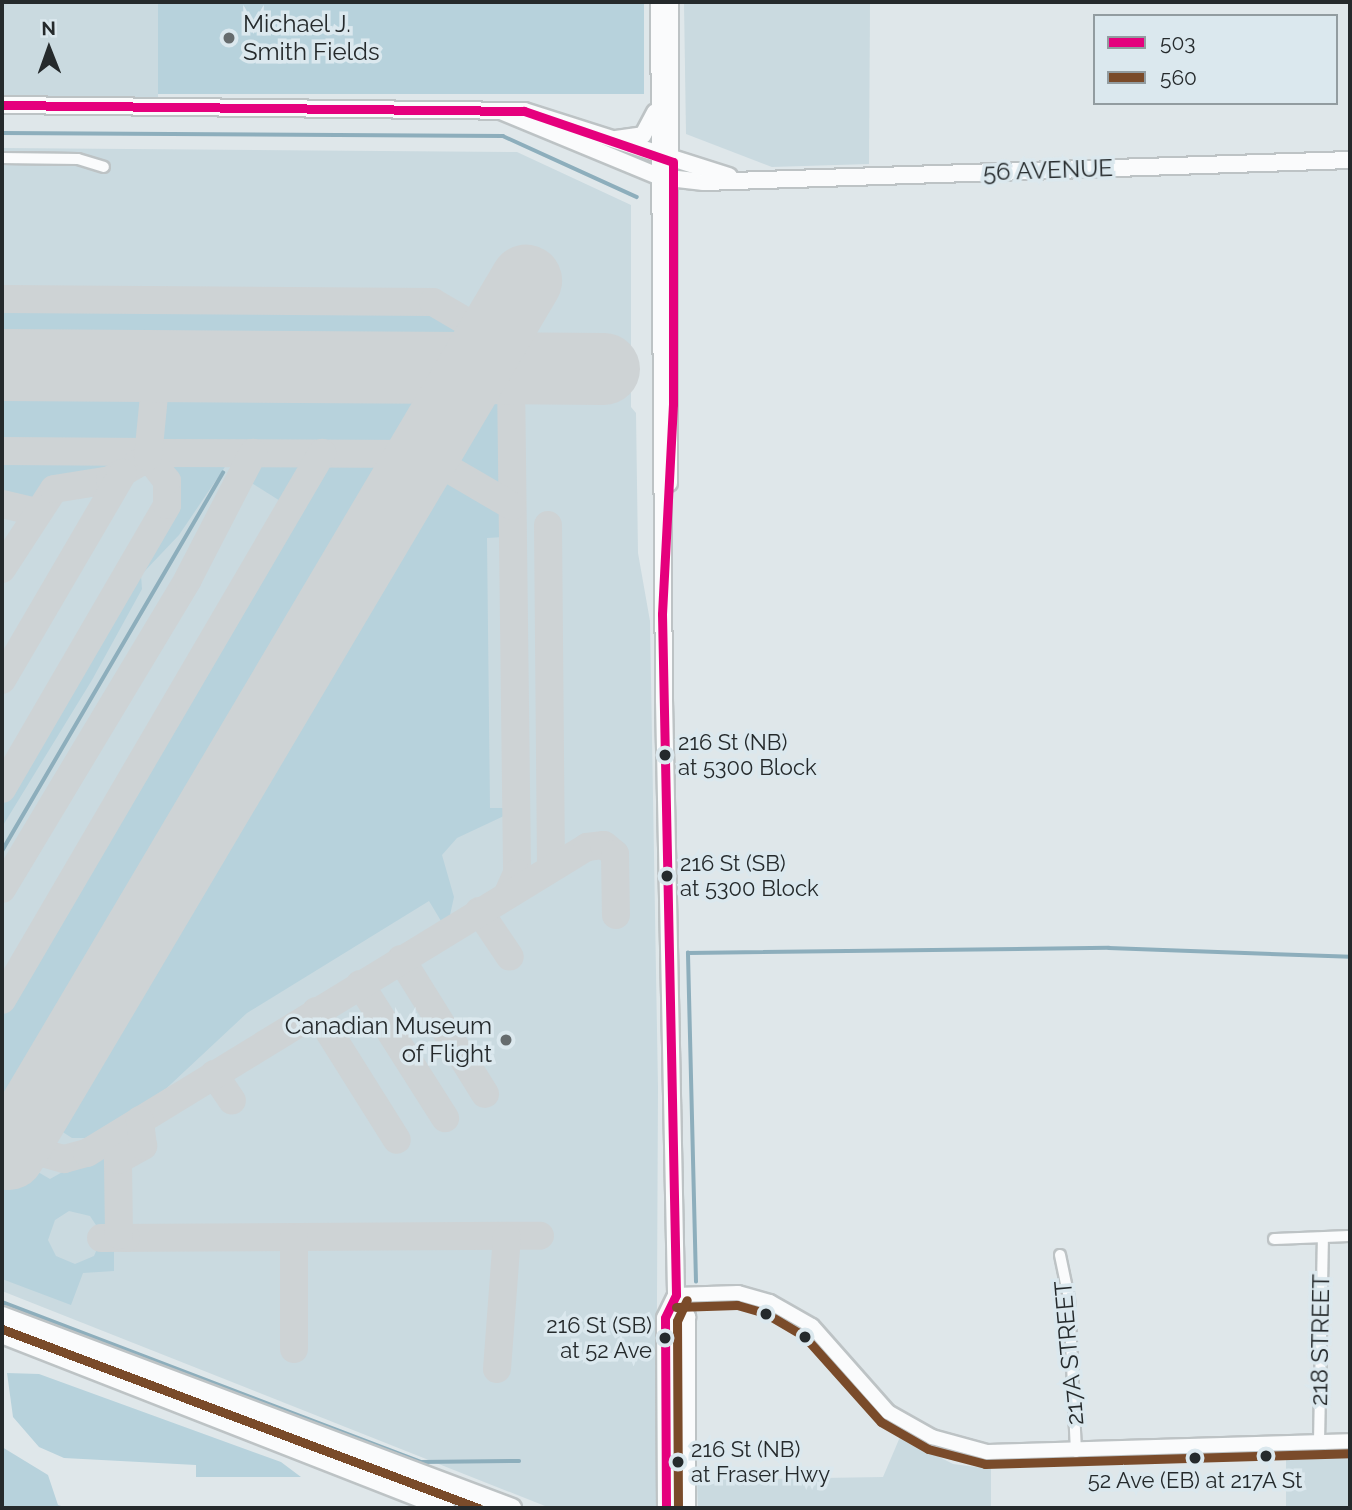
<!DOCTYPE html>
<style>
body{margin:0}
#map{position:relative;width:1352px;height:1510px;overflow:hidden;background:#dfe7ea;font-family:Raleway,sans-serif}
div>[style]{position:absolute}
.built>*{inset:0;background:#cadae0;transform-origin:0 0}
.green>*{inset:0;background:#b7d2dc;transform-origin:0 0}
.stream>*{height:3.5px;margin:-1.75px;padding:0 1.75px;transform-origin:1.75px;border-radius:1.75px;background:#8daebc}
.taxiway>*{height:28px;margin:-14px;padding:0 14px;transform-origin:14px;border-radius:14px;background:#ced3d5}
.runway>*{height:72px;margin:-36px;padding:0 36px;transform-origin:36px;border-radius:36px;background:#ced3d5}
.roads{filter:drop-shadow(2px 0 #bdc3c5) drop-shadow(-2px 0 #bdc3c5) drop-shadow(0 2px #bdc3c5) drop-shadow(0 -2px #bdc3c5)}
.minor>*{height:10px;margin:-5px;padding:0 5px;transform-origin:5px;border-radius:5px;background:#fafbfc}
.tertiary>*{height:14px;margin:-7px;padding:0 7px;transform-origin:7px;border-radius:7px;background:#fafbfc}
.secondary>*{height:16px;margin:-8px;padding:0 8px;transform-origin:8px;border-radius:8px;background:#fafbfc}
.primary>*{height:18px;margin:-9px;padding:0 9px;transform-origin:9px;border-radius:9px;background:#fafbfc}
.bus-1>*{height:9px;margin:-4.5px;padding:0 4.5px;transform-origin:4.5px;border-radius:4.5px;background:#e5007d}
.bus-2>*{height:9px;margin:-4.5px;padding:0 4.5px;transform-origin:4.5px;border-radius:4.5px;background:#7a4b2a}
.dots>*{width:19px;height:19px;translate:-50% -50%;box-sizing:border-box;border:4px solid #dbe8ee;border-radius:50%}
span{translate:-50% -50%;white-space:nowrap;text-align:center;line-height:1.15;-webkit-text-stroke:7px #dbe8ee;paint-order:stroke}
.bus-label{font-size:22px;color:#252a2c}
.left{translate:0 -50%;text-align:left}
.right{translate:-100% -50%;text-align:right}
.poi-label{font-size:24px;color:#252a2c}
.street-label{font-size:24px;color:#252a2c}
.frame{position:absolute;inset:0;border:4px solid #252a2c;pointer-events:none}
.legend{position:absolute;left:1093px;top:14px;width:245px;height:91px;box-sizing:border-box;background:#dbe8ee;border:2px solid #929ca0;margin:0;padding:9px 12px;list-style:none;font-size:21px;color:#252a2c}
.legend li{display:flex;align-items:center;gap:14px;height:35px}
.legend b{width:35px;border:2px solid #929ca0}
.north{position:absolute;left:14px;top:14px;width:70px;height:70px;-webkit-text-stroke:5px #dbe8ee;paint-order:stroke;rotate:359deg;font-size:19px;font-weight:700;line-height:28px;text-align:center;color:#252a2c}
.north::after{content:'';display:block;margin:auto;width:24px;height:32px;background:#252a2c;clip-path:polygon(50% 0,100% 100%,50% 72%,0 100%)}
</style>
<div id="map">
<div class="built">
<div style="left:2px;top:2px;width:156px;height:107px"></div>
<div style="clip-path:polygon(684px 2px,870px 2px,869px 164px,772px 167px,686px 134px)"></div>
<div style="clip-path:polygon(2px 148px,517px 152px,631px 205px,631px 407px,636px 413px,638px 553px,650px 621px,658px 1088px,656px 1508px,550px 1508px,2px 1291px)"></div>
<div style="clip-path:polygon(900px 1437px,953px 1464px,991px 1469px,991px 1508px,698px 1508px,697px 1480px,883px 1477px)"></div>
<div style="left:1350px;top:1458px;width:50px;height:64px;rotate:90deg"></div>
</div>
<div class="green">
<div style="left:158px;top:2px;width:486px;height:92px"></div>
<div style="clip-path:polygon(2px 307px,436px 307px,472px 336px,465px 349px,2px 346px)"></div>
<div style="clip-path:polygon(2px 383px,144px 384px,142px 438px,111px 471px,53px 480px,31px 508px,23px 508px,2px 496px)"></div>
<div style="clip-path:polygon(167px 383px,442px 386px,406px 447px,160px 444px,161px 387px)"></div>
<div style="clip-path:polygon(483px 386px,503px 388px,503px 494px,441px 456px)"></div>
<div style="clip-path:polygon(159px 458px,231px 458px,179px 535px,141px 575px,142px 589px,92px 680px,2px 827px,2px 795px,170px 508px,173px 486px)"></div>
<div style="clip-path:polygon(258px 458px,301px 462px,302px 477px,285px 504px,247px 480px)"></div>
<div style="clip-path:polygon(325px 459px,399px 461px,24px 1094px,4px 1100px,2px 1007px)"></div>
<div style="clip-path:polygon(434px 468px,504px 509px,504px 537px,487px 538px,490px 808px,507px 808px,506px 815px,457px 838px,442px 855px,454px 897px,450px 915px,441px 921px,429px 901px,247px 1013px,156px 1098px,93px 1138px,72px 1138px,58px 1129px,54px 1113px)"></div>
<div style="clip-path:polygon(105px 1148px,112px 1155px,111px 1230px,100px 1231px,90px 1216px,69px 1211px,55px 1220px,48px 1240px,56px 1256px,75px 1264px,94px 1256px,100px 1242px,114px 1242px,114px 1271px,83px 1273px,71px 1305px,2px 1279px,2px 1151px,50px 1179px)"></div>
<div style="clip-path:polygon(7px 1373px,39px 1374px,281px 1462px,301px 1477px,196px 1477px,196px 1465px,64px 1458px,39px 1447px,13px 1417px)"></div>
<div style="clip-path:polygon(2px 1447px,48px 1475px,58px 1505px,68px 1508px,2px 1508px)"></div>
</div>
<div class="stream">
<div style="left:2px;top:133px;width:501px;rotate:0.34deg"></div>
<div style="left:503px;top:136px;width:147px;rotate:24.5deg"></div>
<div style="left:2px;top:851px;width:438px;rotate:-59.7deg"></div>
<div style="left:696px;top:1282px;width:329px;rotate:-91.4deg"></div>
<div style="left:688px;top:953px;width:421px;rotate:-0.7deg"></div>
<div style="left:1109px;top:948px;width:241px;rotate:2.1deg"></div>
<div style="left:2px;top:1302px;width:448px;rotate:20.9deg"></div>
<div style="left:420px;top:1462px;width:99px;rotate:-0.6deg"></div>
</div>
<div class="taxiway">
<div style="left:2px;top:299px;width:431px;rotate:0.4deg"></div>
<div style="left:433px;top:302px;width:69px;rotate:30.3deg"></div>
<div style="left:493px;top:337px;width:27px;rotate:54deg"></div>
<div style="left:509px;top:359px;width:18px;rotate:84deg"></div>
<div style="left:511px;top:377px;width:496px;rotate:89.3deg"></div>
<div style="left:517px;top:873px;width:22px;rotate:114deg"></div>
<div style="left:2px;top:451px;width:151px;rotate:0.4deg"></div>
<div style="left:2px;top:504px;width:35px;rotate:13deg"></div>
<div style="left:548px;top:525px;width:343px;rotate:89.5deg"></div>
<div style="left:2px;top:569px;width:95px;rotate:-57deg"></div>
<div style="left:54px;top:489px;width:57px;rotate:-9.1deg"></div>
<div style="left:110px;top:480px;width:53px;rotate:-30.4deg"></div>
<div style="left:156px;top:453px;width:267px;rotate:0.2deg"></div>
<div style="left:423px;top:454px;width:103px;rotate:30.3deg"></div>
<div style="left:2px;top:680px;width:240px;rotate:-59.7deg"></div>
<div style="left:2px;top:789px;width:328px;rotate:-59.8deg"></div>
<div style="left:167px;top:505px;width:24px;rotate:-90deg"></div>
<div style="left:167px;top:481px;width:31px;rotate:-128deg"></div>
<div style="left:148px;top:457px;width:91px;rotate:-84.4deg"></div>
<div style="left:2px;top:889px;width:362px;rotate:-59deg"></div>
<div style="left:188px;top:579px;width:142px;rotate:-62.7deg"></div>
<div style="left:479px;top:911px;width:55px;rotate:56deg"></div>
<div style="left:401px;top:959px;width:159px;rotate:58.1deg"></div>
<div style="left:360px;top:984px;width:159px;rotate:57.6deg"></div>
<div style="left:2px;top:1000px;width:634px;rotate:-59.67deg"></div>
<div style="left:316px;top:1011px;width:152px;rotate:57.9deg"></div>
<div style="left:214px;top:1074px;width:32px;rotate:56deg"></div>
<div style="left:32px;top:1115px;width:24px;rotate:95deg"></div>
<div style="left:30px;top:1139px;width:16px;rotate:55deg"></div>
<div style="left:39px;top:1152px;width:26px;rotate:16deg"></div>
<div style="left:64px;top:1159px;width:24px;rotate:-15deg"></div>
<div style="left:87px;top:1153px;width:586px;rotate:-31.47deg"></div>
<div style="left:587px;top:847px;width:17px;rotate:-7deg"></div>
<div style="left:604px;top:845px;width:14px;rotate:39deg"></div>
<div style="left:615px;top:854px;width:61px;rotate:89.1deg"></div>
<div style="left:2px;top:1118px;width:18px;rotate:19deg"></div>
<div style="left:19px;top:1124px;width:16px;rotate:-35deg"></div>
<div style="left:101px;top:1238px;width:439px;rotate:-0.3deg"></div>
<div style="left:126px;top:1238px;width:8px;rotate:-157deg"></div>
<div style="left:119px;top:1235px;width:75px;rotate:-90.8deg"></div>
<div style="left:118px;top:1160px;width:29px;rotate:-29deg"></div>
<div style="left:143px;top:1146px;width:26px;rotate:-97deg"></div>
<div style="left:294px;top:1238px;width:111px;rotate:90deg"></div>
<div style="left:497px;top:1369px;width:132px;rotate:-85.7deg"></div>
</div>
<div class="runway">
<div style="left:2px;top:365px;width:602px;rotate:0.38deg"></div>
<div style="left:9px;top:1154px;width:1015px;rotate:-59.37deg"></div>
</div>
<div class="roads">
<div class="minor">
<div style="left:2px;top:158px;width:76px;rotate:0.8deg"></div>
<div style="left:78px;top:159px;width:27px;rotate:17deg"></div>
<div style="left:1274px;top:1239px;width:76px;rotate:-2.3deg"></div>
<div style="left:1060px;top:1255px;width:44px;rotate:78.2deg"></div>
<div style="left:1069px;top:1298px;width:154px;rotate:87.4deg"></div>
<div style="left:1319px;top:1442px;width:204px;rotate:-88.9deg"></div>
</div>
<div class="tertiary">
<div style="left:676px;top:1295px;width:62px;rotate:-1.8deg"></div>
<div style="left:738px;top:1293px;width:33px;rotate:16deg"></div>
<div style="left:770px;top:1302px;width:48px;rotate:29.7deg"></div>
<div style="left:812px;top:1326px;width:115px;rotate:48.5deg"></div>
<div style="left:888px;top:1412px;width:51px;rotate:29.6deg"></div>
<div style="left:932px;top:1437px;width:57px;rotate:15.3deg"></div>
<div style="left:987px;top:1452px;width:363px;rotate:-1.7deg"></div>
</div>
<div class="secondary">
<div style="left:659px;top:2px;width:698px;rotate:89.59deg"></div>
<div style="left:664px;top:700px;width:595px;rotate:88.84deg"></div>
<div style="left:676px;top:1295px;width:25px;rotate:63deg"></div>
<div style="left:687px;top:1317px;width:191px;rotate:90deg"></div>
<div style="left:2px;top:105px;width:522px;rotate:0.66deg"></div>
<div style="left:524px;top:111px;width:215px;rotate:17.6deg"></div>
<div style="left:501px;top:111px;width:172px;rotate:22.5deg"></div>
<div style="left:660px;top:177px;width:44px;rotate:6.5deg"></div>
<div style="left:704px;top:182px;width:646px;rotate:-1.95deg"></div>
<div style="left:616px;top:139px;width:27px;rotate:-8deg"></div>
<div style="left:643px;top:135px;width:26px;rotate:-62deg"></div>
<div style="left:669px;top:483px;width:481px;rotate:-89.9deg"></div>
<div style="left:666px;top:1508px;width:190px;rotate:-90.3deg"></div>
<div style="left:665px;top:1318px;width:25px;rotate:-64deg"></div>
</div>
<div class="primary">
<div style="left:2px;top:1316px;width:545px;rotate:20.63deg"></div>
<div style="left:2px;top:1334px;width:476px;rotate:21.4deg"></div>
</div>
</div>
<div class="bus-1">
<div style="left:2px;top:105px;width:522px;rotate:0.66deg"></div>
<div style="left:524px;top:111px;width:157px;rotate:18.9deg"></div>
<div style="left:673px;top:162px;width:242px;rotate:90deg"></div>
<div style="left:673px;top:404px;width:210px;rotate:93deg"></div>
<div style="left:662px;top:614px;width:681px;rotate:88.82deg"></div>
<div style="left:676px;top:1295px;width:25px;rotate:116deg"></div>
<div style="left:665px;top:1318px;width:190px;rotate:89.7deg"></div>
</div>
<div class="bus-2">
<div style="left:676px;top:1307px;width:61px;rotate:-1.9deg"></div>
<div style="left:737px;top:1305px;width:29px;rotate:16deg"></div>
<div style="left:765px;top:1313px;width:45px;rotate:30.5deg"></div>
<div style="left:804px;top:1336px;width:115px;rotate:48.2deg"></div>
<div style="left:881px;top:1422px;width:54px;rotate:29.9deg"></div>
<div style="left:928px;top:1449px;width:59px;rotate:14.7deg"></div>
<div style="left:985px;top:1464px;width:365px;rotate:-1.7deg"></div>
<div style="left:2px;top:1329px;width:509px;rotate:20.61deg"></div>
<div style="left:678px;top:1508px;width:187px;rotate:-90.3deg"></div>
<div style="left:677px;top:1321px;width:23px;rotate:-65deg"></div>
</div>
<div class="dots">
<div style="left:229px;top:38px;background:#666c6e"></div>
<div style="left:665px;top:755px;background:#252a2c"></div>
<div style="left:667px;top:876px;background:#252a2c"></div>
<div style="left:506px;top:1040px;background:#666c6e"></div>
<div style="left:766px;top:1314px;background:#252a2c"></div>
<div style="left:805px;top:1337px;background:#252a2c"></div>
<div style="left:665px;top:1338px;background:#252a2c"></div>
<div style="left:1266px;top:1456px;background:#252a2c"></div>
<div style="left:1195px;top:1458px;background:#252a2c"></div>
<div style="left:678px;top:1462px;background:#252a2c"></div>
</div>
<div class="bus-label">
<span class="left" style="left:678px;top:755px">216 St (NB)<br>at 5300 Block</span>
<span class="left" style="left:680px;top:876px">216 St (SB)<br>at 5300 Block</span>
<span class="right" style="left:652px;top:1338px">216 St (SB)<br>at 52 Ave</span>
<span class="left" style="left:691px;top:1462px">216 St (NB)<br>at Fraser Hwy</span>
<span style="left:1195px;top:1481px">52 Ave (EB) at 217A St</span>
</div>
<div class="poi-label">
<span class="left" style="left:243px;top:38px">Michael J.<br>Smith Fields</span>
<span class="right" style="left:492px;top:1040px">Canadian Museum<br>of Flight</span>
</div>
<div class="street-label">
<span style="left:1048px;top:170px;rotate:-2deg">56 AVENUE</span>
<span style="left:1320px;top:1340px;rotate:-89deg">218 STREET</span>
<span style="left:1069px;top:1353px;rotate:-95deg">217A STREET</span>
</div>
<div class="frame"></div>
<ul class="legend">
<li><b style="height:9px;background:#e5007d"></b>503</li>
<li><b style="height:9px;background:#7a4b2a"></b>560</li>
</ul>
<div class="north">N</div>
</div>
